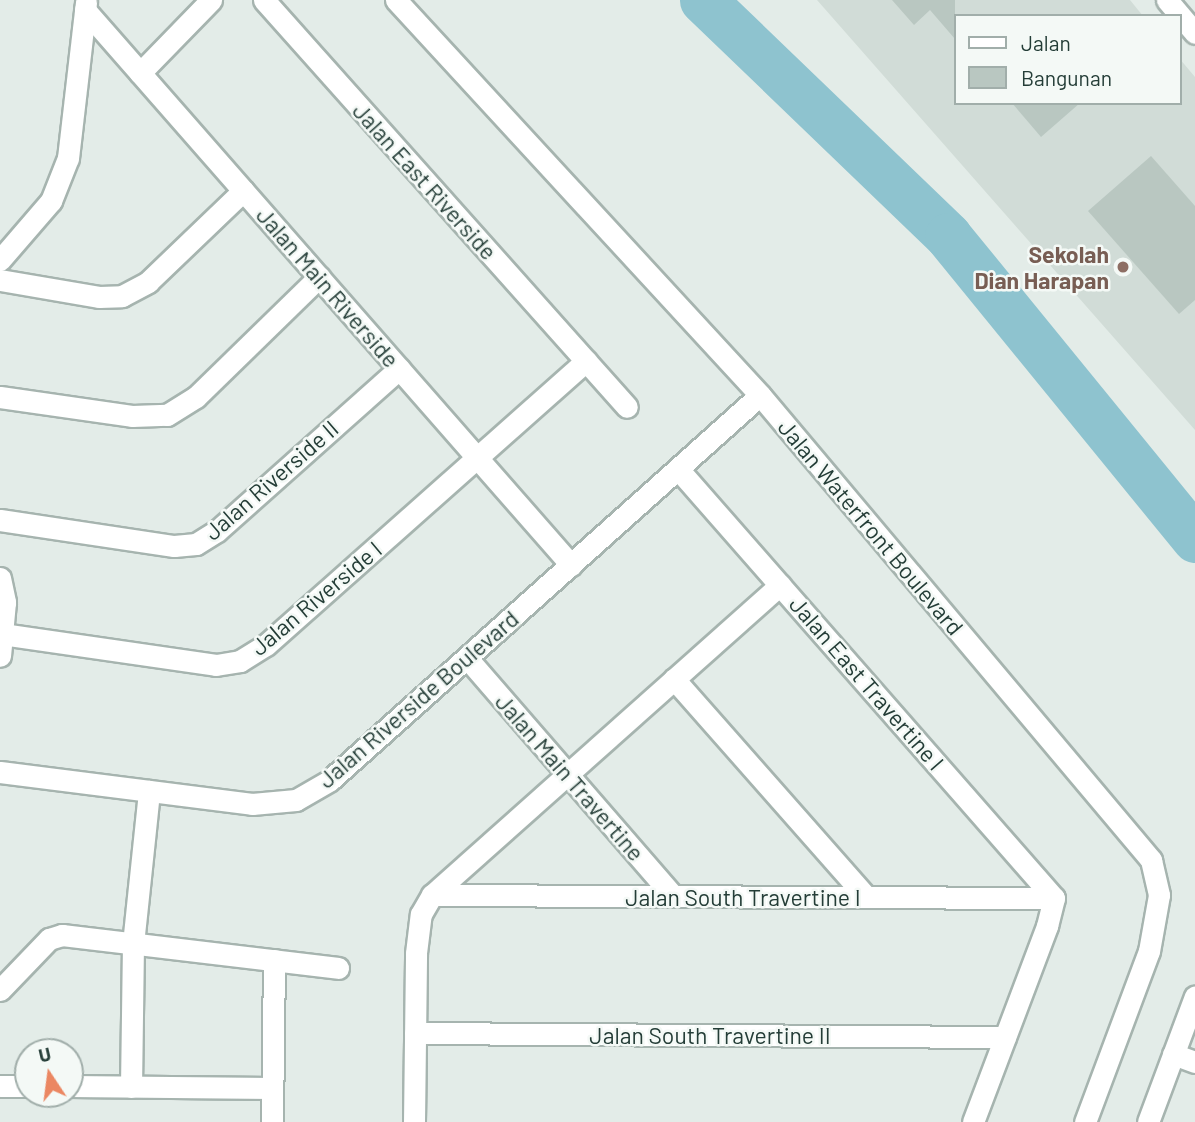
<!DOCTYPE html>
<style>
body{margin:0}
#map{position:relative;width:1195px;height:1122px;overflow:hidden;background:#e3ece8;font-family:Barlow,sans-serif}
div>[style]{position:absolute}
.built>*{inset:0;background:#d1dcd7}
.river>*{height:47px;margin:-23.5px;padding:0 23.5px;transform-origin:23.5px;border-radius:23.5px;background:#8ec3cf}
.building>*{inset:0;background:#b9c7c1}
.roads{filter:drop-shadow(2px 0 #a6b4af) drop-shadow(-2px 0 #a6b4af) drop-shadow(0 2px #a6b4af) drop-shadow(0 -2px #a6b4af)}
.street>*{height:21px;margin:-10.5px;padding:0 10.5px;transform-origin:10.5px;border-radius:10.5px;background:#fff}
.dots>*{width:19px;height:19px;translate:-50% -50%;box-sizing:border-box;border:4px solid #f4f9f6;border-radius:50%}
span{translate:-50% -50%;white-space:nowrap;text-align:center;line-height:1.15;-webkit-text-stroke:5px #f4f9f6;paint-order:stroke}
.street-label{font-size:23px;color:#243d37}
.education-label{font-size:23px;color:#785e54;font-weight:700}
.right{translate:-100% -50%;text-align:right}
.legend{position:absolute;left:954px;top:14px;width:228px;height:91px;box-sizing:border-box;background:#f4f9f6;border:2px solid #a1aeaa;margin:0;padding:9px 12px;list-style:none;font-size:21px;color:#243d37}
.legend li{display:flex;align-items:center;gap:14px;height:35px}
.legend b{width:35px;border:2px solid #a1aeaa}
.north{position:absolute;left:14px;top:1038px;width:70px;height:70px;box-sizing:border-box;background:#f4f9f6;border:2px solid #a1aeaa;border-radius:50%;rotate:347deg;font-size:19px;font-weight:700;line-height:28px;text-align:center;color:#243d37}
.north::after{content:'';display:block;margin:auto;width:24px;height:32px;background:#eb8762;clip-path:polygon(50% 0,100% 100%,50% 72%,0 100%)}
</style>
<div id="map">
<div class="built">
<div style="clip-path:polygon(817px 0,1130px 0,1143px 16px,955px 16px,955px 103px,1179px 103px,1179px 58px,1195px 77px,1195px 430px)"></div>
</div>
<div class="river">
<div style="left:703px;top:0;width:340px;rotate:43.9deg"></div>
<div style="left:948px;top:236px;width:391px;rotate:50.8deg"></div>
</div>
<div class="building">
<div style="clip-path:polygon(892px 0,955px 0,955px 39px,930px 10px,914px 25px)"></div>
<div style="clip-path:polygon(1012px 103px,1080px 103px,1041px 137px)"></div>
<div style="clip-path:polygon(1151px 156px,1195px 206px,1195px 300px,1179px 314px,1088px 211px)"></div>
</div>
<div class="roads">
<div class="street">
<div style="left:264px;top:0;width:545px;rotate:48.27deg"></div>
<div style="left:396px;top:0;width:537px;rotate:47.34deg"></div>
<div style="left:760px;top:395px;width:608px;rotate:49.94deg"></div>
<div style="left:1151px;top:860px;width:36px;rotate:77deg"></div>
<div style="left:1159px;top:895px;width:57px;rotate:100.1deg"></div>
<div style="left:1149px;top:951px;width:183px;rotate:110.5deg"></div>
<div style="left:1167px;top:0;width:43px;rotate:49.7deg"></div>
<div style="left:85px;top:10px;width:738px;rotate:48.79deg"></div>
<div style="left:140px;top:73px;width:102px;rotate:-45.8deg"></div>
<div style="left:0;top:260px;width:78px;rotate:-49.2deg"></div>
<div style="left:51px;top:201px;width:46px;rotate:-68.4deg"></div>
<div style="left:68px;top:158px;width:157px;rotate:-83.4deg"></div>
<div style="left:0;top:280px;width:100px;rotate:9.7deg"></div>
<div style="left:99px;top:297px;width:23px;rotate:-2deg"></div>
<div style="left:122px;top:296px;width:30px;rotate:-28deg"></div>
<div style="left:148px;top:282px;width:132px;rotate:-43.8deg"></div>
<div style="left:0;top:397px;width:133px;rotate:8.2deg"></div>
<div style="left:132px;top:416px;width:35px;rotate:-2deg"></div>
<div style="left:167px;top:415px;width:34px;rotate:-32deg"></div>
<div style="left:196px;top:397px;width:172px;rotate:-44.3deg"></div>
<div style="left:678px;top:469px;width:570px;rotate:48.77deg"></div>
<div style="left:0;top:520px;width:176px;rotate:8.5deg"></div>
<div style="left:174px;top:546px;width:22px;rotate:-5deg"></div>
<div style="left:196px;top:544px;width:25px;rotate:-32deg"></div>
<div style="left:217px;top:531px;width:244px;rotate:-41.7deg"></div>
<div style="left:0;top:578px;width:25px;rotate:78deg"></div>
<div style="left:5px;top:602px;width:54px;rotate:95.3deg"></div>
<div style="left:2px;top:634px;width:216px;rotate:8.2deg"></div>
<div style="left:216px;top:665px;width:24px;rotate:-9deg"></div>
<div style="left:240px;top:661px;width:31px;rotate:-32deg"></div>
<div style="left:266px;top:645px;width:428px;rotate:-41.6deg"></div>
<div style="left:467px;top:658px;width:315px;rotate:49.1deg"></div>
<div style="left:674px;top:679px;width:290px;rotate:48.6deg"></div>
<div style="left:0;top:772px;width:254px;rotate:7.2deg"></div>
<div style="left:252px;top:804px;width:44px;rotate:-5.2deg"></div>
<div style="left:296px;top:800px;width:39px;rotate:-30deg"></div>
<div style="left:330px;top:780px;width:577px;rotate:-41.84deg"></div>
<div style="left:432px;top:895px;width:622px;rotate:0.28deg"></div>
<div style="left:0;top:990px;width:71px;rotate:-46.1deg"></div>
<div style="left:49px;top:939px;width:14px;rotate:-17deg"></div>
<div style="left:62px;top:935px;width:278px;rotate:6.8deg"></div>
<div style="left:415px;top:1033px;width:590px;rotate:0.39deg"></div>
<div style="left:1173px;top:1054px;width:23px;rotate:20deg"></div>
<div style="left:0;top:1086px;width:28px"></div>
<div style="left:70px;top:1086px;width:202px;rotate:0.6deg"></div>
<div style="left:131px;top:1087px;width:143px;rotate:-89.2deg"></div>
<div style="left:133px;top:944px;width:154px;rotate:-84deg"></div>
<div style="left:272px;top:1122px;width:162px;rotate:-89.3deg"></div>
<div style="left:414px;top:1122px;width:169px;rotate:-89.3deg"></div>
<div style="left:416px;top:953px;width:39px;rotate:-83deg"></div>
<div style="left:421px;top:914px;width:22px;rotate:-60deg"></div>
<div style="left:432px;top:895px;width:466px;rotate:-41.7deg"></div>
<div style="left:973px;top:1122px;width:210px;rotate:-69.3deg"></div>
<div style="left:1047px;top:926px;width:29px;rotate:-76deg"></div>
<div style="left:1148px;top:1122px;width:134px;rotate:-69.5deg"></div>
</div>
</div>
<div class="dots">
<div style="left:1123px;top:267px;background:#8d6e63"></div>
</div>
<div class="street-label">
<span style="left:425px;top:181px;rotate:48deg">Jalan East Riverside</span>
<span style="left:328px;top:287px;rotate:49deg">Jalan Main Riverside</span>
<span style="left:271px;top:480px;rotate:-41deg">Jalan Riverside II</span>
<span style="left:871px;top:527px;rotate:50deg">Jalan Waterfront Boulevard</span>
<span style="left:316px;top:598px;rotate:-40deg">Jalan Riverside I</span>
<span style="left:867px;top:683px;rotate:49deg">Jalan East Travertine I</span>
<span style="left:418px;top:699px;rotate:-41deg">Jalan Riverside Boulevard</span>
<span style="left:570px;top:777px;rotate:49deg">Jalan Main Travertine</span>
<span style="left:743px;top:897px">Jalan South Travertine I</span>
<span style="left:710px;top:1035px">Jalan South Travertine II</span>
</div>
<div class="education-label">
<span class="right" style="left:1109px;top:267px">Sekolah<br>Dian Harapan</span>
</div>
<ul class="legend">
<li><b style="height:9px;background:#fff"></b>Jalan</li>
<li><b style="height:19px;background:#b9c7c1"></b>Bangunan</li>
</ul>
<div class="north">U</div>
</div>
